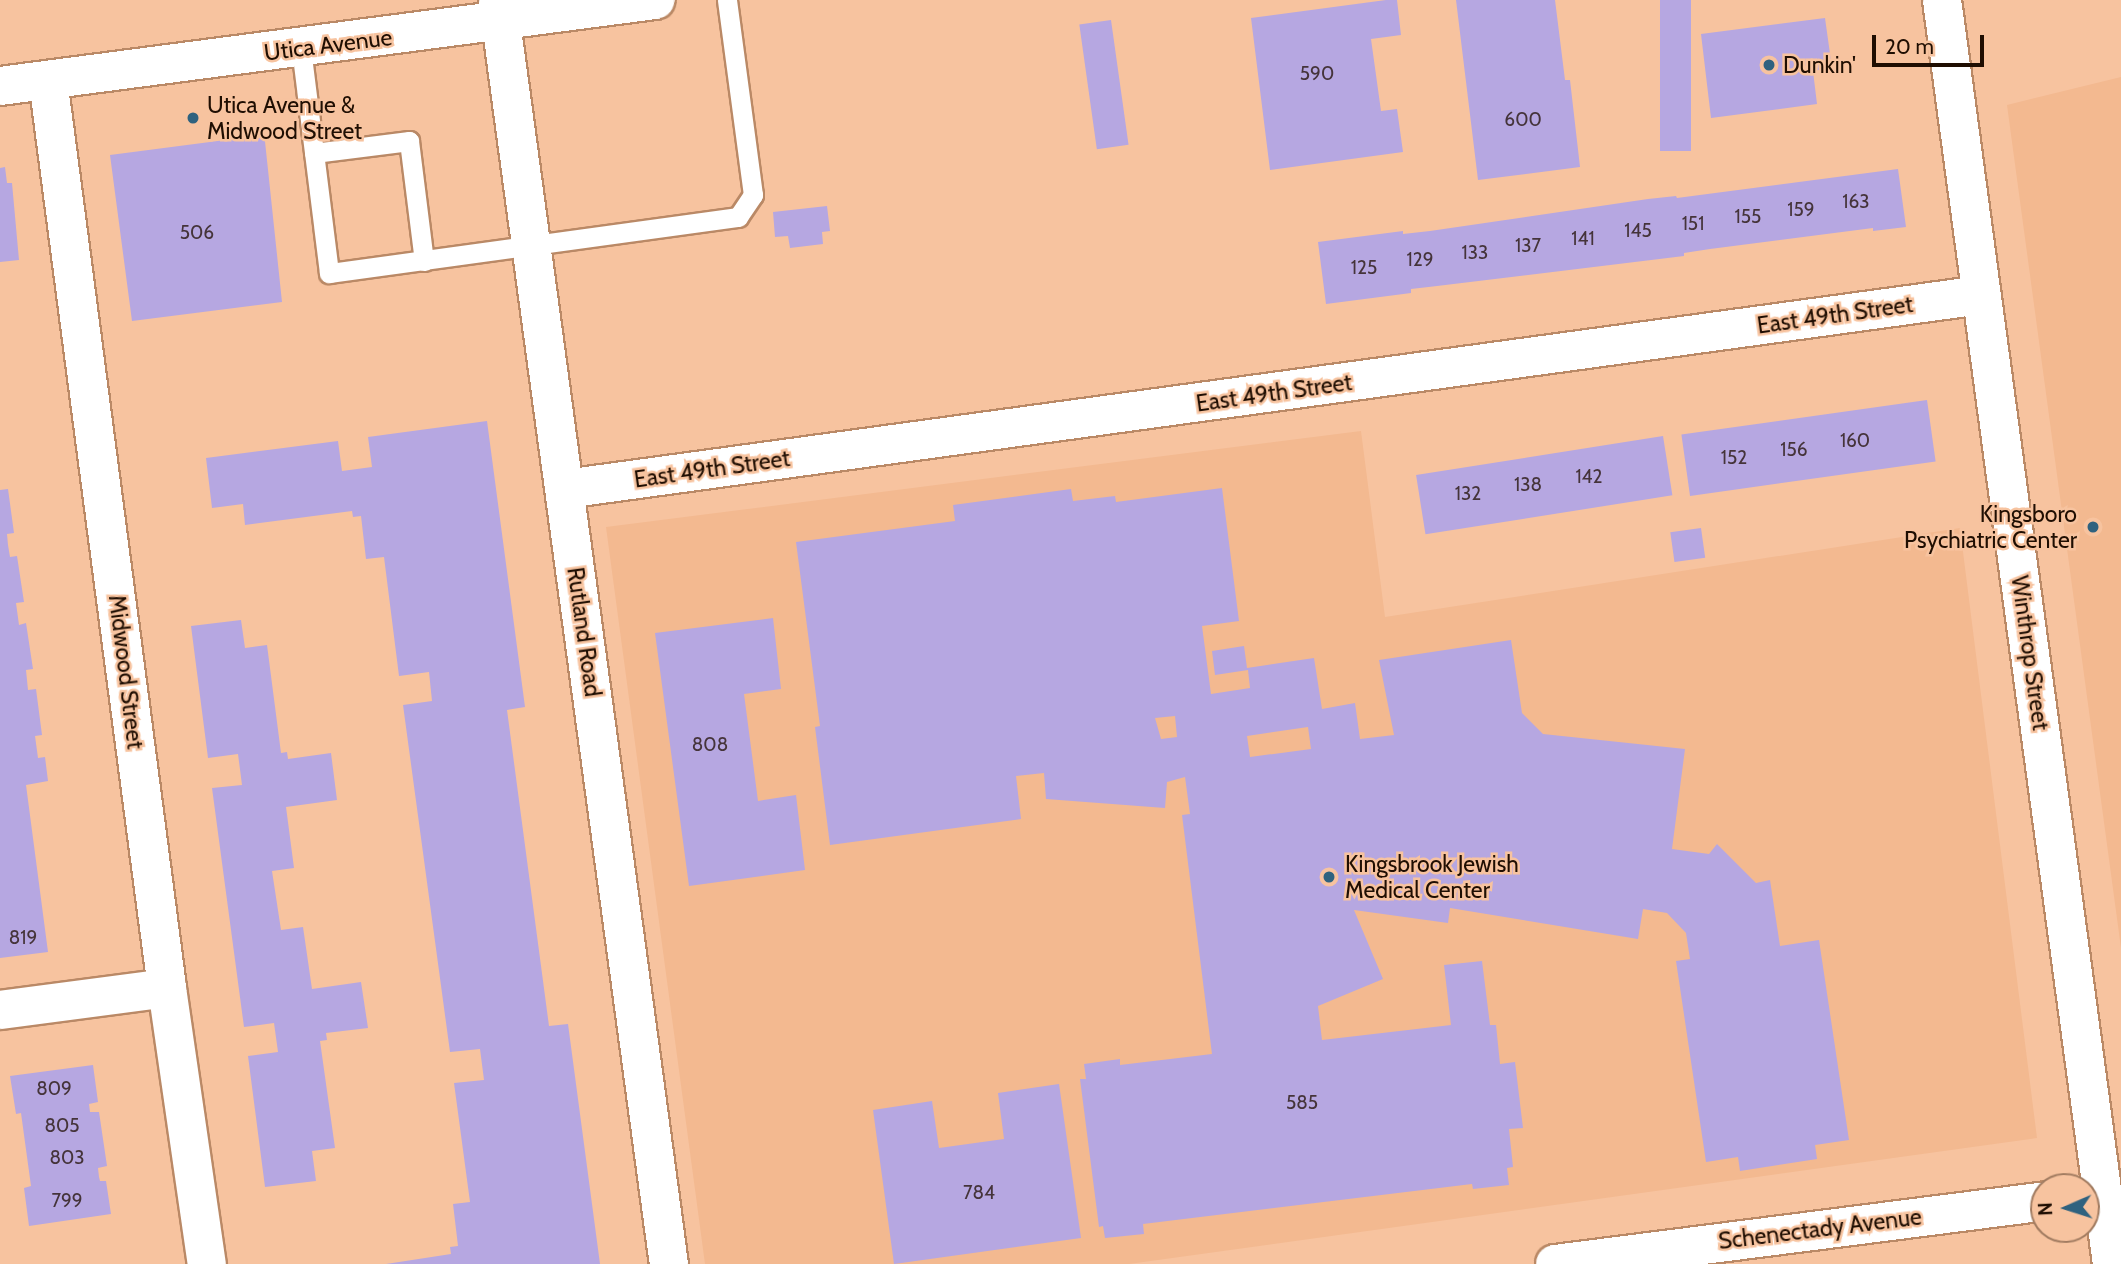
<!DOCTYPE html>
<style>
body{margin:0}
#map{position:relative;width:2121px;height:1264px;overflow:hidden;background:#f7c39f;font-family:Cabin,sans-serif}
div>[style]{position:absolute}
.built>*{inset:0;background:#f3b990}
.building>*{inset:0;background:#b6a7e1;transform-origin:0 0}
.roads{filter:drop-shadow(2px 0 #ba8966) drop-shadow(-2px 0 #ba8966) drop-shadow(0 2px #ba8966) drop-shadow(0 -2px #ba8966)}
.service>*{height:19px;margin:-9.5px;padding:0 9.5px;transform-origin:9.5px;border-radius:9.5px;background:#fff}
.minor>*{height:38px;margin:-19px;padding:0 19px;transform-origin:19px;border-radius:19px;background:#fff}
.secondary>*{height:38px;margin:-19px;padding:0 19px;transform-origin:19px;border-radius:19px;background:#fff}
.dots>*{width:19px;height:19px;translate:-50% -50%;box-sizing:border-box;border:4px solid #f7c39f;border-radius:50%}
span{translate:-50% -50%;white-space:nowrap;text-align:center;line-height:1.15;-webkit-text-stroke:5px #f7c39f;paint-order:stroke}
.number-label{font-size:19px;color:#45343a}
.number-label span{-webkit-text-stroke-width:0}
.street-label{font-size:23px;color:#1f0e02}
.poi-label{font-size:23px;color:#1f0e02}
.left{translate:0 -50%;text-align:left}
.right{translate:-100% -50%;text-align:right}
.north{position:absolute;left:2030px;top:1173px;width:70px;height:70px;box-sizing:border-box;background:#f7c39f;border:2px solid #a17b60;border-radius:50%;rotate:267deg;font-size:19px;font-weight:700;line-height:28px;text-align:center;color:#1f0e02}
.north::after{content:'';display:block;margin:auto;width:24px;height:32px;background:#2f627f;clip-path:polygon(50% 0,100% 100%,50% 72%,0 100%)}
.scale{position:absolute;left:1872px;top:35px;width:112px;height:32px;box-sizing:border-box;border:4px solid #1f0e02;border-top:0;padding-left:9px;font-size:21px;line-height:24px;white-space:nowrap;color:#1f0e02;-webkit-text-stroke:5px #f7c39f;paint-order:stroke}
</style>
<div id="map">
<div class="built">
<div style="clip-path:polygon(2121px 77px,2121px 948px,2007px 105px)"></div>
<div style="clip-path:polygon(1361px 431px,1385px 617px,1960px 528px,2037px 1138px,1129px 1264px,705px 1264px,606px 527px)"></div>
</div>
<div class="building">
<div style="clip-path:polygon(1386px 0,1397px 0,1401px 35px,1371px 39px,1381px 111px,1397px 109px,1403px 152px,1270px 170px,1251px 18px)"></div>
<div style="clip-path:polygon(1456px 0,1555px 0,1565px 80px,1570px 80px,1580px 167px,1478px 180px)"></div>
<div style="left:1660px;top:0;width:31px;height:151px"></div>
<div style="clip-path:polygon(1825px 18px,1832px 68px,1813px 71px,1817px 104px,1711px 118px,1701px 34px)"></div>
<div style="left:1111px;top:20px;width:126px;height:32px;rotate:82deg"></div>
<div style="clip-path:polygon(264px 132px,282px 302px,132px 321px,110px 155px,233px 139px,233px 136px)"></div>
<div style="clip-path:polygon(5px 167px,7px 183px,12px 183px,19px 260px,0 262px,0 168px)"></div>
<div style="clip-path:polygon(1898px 169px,1906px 227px,1873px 231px,1873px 228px,1710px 249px,1684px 253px,1684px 256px,1437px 286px,1411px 289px,1411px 293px,1326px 304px,1318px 242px,1403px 231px,1403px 234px,1430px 231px,1648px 199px,1676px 196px,1677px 198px)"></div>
<div style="clip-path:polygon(827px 206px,830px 231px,822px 232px,823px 244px,790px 248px,788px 236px,775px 237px,773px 212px)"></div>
<div style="left:1927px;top:400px;width:62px;height:248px;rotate:82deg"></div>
<div style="clip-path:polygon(487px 421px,525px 707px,507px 710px,549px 1026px,568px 1024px,600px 1264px,386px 1264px,451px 1254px,450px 1247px,458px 1246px,453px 1204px,470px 1202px,454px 1083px,484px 1080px,480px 1049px,450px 1052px,403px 705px,432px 701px,429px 672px,399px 676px,384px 557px,366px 559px,361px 516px,353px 517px,352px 511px,245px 525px,243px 504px,212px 508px,206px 458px,338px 441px,342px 471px,372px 467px,368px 437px)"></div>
<div style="left:1663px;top:436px;width:60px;height:250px;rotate:81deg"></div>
<div style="clip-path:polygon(evenodd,1222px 488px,1239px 621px,1202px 626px,1211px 694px,1250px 688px,1248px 670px,1215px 675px,1212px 651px,1244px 646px,1247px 668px,1314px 658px,1322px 709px,1355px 703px,1360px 739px,1394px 735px,1379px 660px,1511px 640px,1522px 713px,1543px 734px,1685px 749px,1672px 849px,1709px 854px,1717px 844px,1756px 883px,1770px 880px,1780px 946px,1819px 940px,1849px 1140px,1815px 1145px,1817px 1159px,1740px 1171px,1738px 1157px,1706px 1162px,1676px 961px,1690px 959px,1686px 933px,1667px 913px,1643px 909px,1638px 939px,1450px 908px,1448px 923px,1354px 910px,1383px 979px,1318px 1006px,1322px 1040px,1451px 1025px,1444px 965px,1482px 961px,1490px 1025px,1496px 1025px,1500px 1064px,1515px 1062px,1523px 1128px,1509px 1129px,1513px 1167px,1507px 1168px,1509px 1185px,1473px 1189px,1472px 1184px,1143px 1224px,1144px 1234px,1105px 1238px,1103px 1226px,1099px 1227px,1080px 1079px,1086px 1079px,1084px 1064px,1120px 1059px,1120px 1065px,1212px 1054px,1182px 815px,1190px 814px,1185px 777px,1167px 782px,1165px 808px,1046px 799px,1044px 773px,1016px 776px,1021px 819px,830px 845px,815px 727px,820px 726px,796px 542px,955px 521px,953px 505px,1071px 489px,1073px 501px,1115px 496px,1116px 502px,1222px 488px,1175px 716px,1177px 737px,1161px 739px,1155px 718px,1175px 716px,1222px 488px,1308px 727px,1311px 749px,1250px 757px,1247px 736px,1308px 727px)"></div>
<div style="clip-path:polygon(8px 489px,14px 533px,7px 534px,8px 545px,10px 557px,17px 556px,24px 602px,16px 603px,19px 625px,26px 623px,33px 669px,26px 670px,28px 690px,36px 689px,42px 735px,35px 736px,38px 758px,45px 757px,48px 781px,26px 785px,48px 952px,0 958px,0 490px)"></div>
<div style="left:1701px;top:528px;width:30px;height:31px;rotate:82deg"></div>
<div style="clip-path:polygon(773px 618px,781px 689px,744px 694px,758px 801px,796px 795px,805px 870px,689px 886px,655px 633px)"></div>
<div style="clip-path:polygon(241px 620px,245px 648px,267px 645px,281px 753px,287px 752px,288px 759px,331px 753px,337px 800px,286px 807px,294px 868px,272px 871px,281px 930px,303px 927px,312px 989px,361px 982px,368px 1028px,326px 1033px,327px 1040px,320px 1041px,335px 1148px,312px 1151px,316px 1181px,265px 1187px,248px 1056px,278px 1052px,274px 1023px,244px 1027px,212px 788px,242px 785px,238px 754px,208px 758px,191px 626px)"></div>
<div style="clip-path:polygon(93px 1065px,98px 1102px,89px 1104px,90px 1112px,99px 1112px,107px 1166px,98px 1168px,99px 1177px,100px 1181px,106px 1181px,111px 1214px,29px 1226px,24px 1188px,31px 1186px,21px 1113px,16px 1114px,10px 1076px)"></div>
<div style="clip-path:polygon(1059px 1084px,1081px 1238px,894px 1264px,873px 1110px,932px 1101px,939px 1148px,1004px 1139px,998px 1093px)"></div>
</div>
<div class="roads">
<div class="service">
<div style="left:301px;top:48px;width:227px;rotate:82.9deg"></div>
<div style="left:329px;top:273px;width:413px;rotate:-7.8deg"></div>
<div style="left:738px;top:217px;width:27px;rotate:-56deg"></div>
<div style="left:753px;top:195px;width:197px;rotate:-97.6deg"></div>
<div style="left:314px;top:153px;width:96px;rotate:-7.2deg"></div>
<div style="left:409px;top:141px;width:121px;rotate:82.9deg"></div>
</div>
<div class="minor">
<div style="left:498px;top:0;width:1276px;rotate:82.3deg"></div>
<div style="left:1942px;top:0;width:1275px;rotate:82.34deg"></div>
<div style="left:48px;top:80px;width:916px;rotate:82.53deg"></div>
<div style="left:167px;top:988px;width:279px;rotate:81.8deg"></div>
<div style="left:565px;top:489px;width:1430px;rotate:-7.8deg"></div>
<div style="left:0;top:1010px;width:168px;rotate:-7.5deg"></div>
<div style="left:1555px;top:1264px;width:493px;rotate:-7.3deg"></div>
</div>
<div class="secondary">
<div style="left:0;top:86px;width:661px;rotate:-7.48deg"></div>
</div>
</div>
<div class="dots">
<div style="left:1769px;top:65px;background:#2f627f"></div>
<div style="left:193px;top:118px;background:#2f627f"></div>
<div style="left:2093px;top:527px;background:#2f627f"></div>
<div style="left:1329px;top:877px;background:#2f627f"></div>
</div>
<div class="number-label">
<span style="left:1317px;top:74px">590</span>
<span style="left:1523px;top:120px">600</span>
<span style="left:1856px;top:202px">163</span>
<span style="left:1801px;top:210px">159</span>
<span style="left:1748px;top:217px">155</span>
<span style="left:1693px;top:224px">151</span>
<span style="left:1638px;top:231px">145</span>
<span style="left:197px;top:233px">506</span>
<span style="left:1583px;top:239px">141</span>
<span style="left:1528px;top:246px">137</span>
<span style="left:1475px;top:253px">133</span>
<span style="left:1420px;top:260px">129</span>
<span style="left:1364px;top:268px">125</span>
<span style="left:1855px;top:441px">160</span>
<span style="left:1794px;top:450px">156</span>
<span style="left:1734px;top:458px">152</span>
<span style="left:1589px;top:477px">142</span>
<span style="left:1528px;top:485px">138</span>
<span style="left:1468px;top:494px">132</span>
<span style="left:710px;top:745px">808</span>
<span style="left:23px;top:938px">819</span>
<span style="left:54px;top:1089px">809</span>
<span style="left:1302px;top:1103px">585</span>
<span style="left:62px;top:1126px">805</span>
<span style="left:67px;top:1158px">803</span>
<span style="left:979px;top:1193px">784</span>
<span style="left:67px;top:1201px">799</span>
</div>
<div class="street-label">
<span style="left:328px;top:45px;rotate:-7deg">Utica Avenue</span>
<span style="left:1835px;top:315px;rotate:-8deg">East 49th Street</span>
<span style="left:1274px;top:393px;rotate:-8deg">East 49th Street</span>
<span style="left:712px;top:469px;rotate:-8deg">East 49th Street</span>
<span style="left:584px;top:632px;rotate:82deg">Rutland Road</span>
<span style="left:2030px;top:653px;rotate:82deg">Winthrop Street</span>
<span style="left:126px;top:672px;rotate:83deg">Midwood Street</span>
<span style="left:1820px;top:1229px;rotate:-7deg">Schenectady Avenue</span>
</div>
<div class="poi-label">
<span class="left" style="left:1783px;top:65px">Dunkin'</span>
<span class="left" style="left:207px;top:118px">Utica Avenue &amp;<br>Midwood Street</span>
<span class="right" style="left:2077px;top:527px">Kingsboro<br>Psychiatric Center</span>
<span class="left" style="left:1345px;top:877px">Kingsbrook Jewish<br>Medical Center</span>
</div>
<div class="north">N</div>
<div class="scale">20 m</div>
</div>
